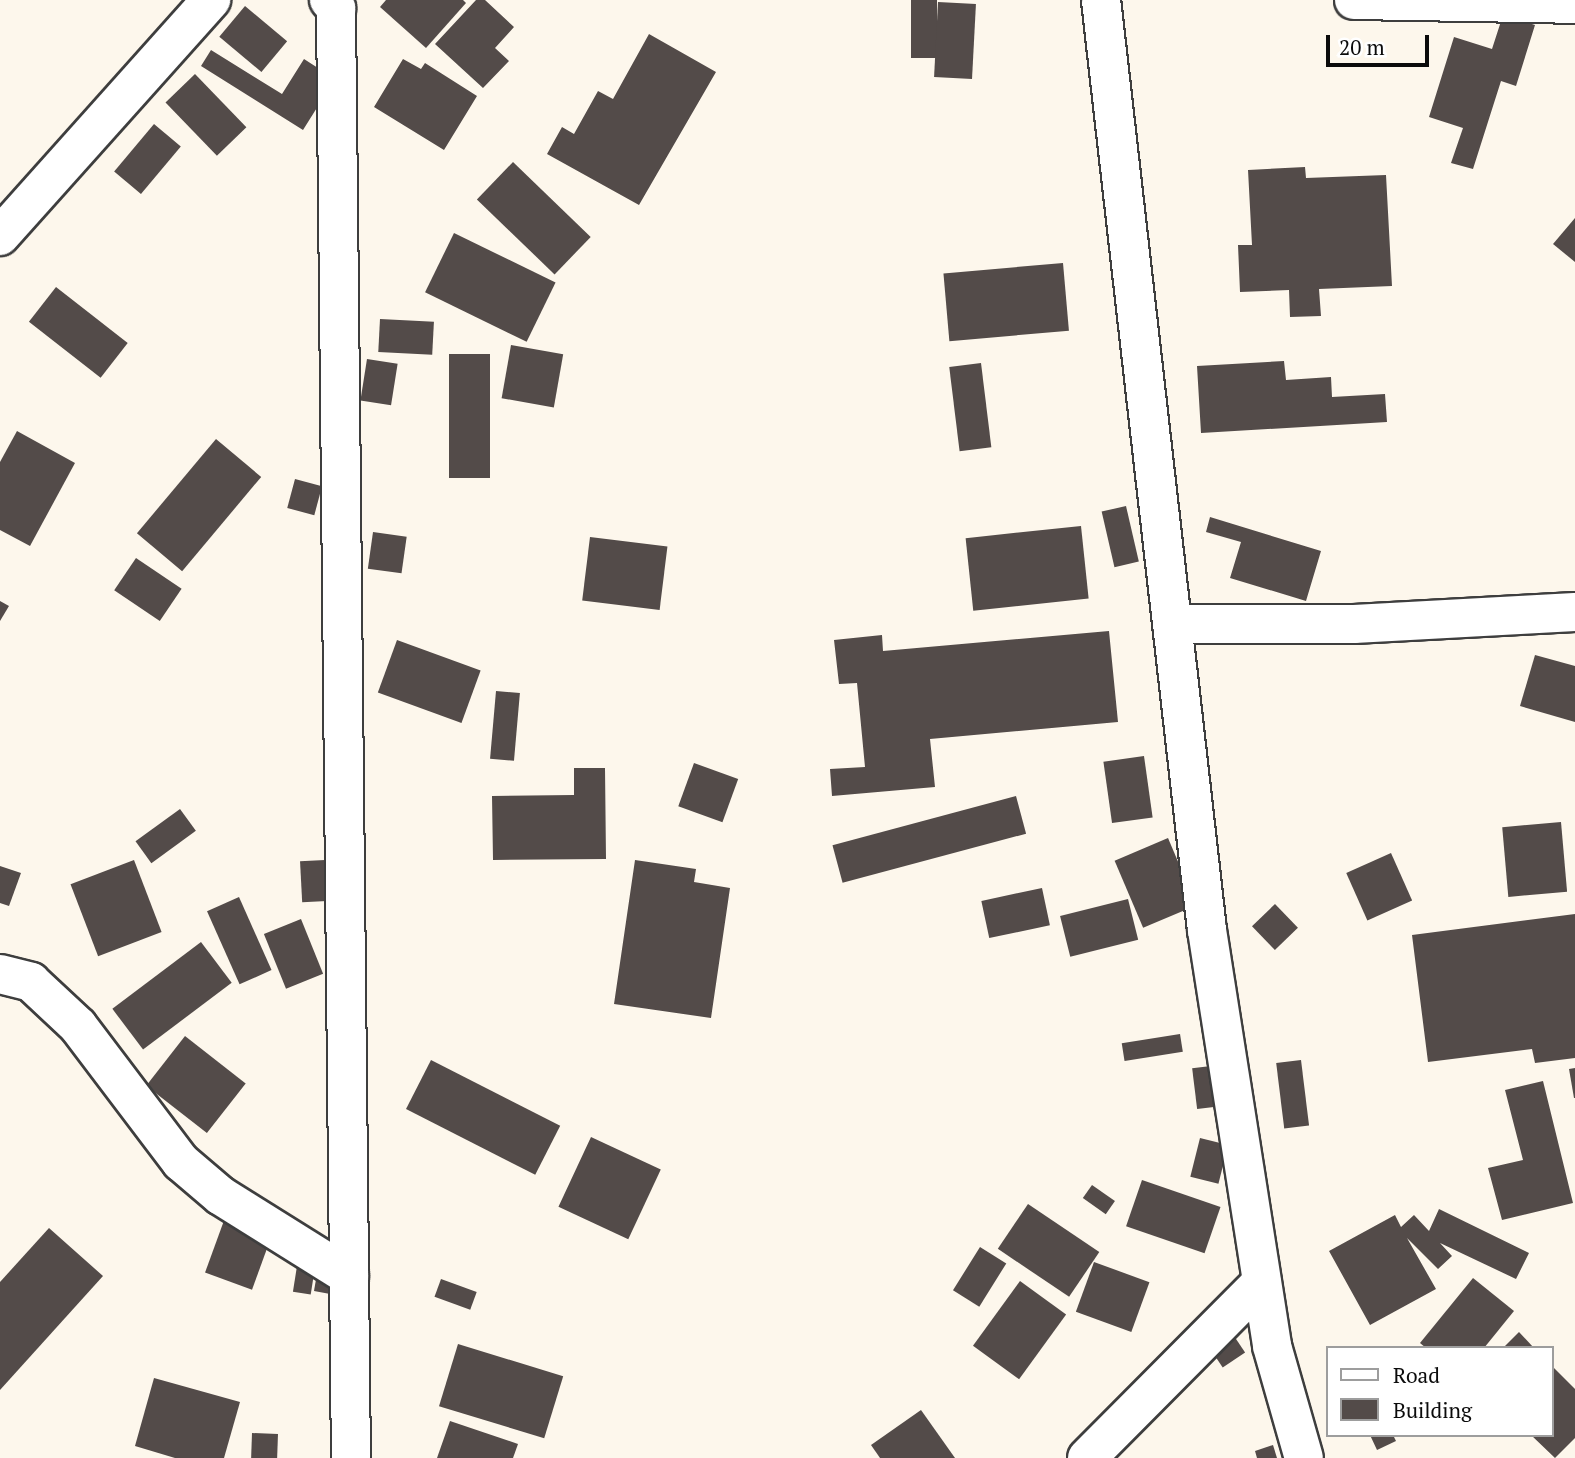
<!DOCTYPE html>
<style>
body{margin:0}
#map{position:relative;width:1575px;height:1458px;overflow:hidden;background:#fdf7ec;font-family:"PT Serif",serif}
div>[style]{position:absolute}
.building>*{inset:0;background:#534b49;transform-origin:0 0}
.roads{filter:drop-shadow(2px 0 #3e3e3e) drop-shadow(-2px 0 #3e3e3e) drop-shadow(0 2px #3e3e3e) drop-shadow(0 -2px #3e3e3e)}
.minor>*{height:38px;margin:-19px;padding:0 19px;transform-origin:19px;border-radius:19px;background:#fff}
span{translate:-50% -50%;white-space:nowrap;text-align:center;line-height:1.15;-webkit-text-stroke:7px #fff;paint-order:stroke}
.legend{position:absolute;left:1326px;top:1346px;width:228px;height:91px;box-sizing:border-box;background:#fff;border:2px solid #9d9d9d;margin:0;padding:9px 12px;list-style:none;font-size:21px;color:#0b0b0b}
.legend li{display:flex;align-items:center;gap:14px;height:35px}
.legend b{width:35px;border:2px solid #9d9d9d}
.scale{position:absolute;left:1326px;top:35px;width:103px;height:32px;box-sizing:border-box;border:4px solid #0b0b0b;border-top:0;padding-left:9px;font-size:21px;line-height:24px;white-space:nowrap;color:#0b0b0b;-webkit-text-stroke:5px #fff;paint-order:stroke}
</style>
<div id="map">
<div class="building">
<div style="clip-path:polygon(386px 0,463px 0,466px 3px,426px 48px,380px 7px)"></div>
<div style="clip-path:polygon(476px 0,485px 0,514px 27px,495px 48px,509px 61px,483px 88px,435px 44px)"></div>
<div style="left:911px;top:0;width:26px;height:58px"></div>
<div style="left:938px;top:2px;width:38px;height:75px;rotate:3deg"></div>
<div style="left:245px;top:6px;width:55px;height:40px;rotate:40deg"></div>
<div style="clip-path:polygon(1503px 15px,1535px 25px,1516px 86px,1501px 81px,1473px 169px,1451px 163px,1463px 128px,1429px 117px,1454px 37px,1492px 49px)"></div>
<div style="clip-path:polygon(649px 34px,716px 72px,639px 205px,547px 154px,562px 127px,574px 134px,598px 91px,613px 99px)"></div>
<div style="clip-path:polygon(211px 50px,282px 94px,304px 59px,335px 79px,303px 130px,201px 66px)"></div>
<div style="clip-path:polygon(403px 59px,421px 69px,425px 63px,477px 96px,444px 150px,374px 107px)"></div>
<div style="left:195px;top:74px;width:74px;height:41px;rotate:46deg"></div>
<div style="left:154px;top:124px;width:35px;height:62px;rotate:40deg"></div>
<div style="left:513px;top:162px;width:108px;height:52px;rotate:44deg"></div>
<div style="clip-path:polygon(1305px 167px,1306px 178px,1386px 175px,1392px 286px,1319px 289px,1321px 316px,1290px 317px,1289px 290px,1240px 292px,1238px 245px,1252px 245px,1248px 170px)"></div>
<div style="clip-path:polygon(1575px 218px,1575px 262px,1553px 244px)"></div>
<div style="left:454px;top:233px;width:113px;height:66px;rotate:26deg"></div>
<div style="left:1063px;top:263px;width:68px;height:120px;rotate:85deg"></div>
<div style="left:56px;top:287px;width:91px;height:44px;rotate:38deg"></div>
<div style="left:380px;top:319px;width:54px;height:33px;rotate:3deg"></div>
<div style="left:511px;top:345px;width:53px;height:54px;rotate:10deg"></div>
<div style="left:449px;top:354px;width:41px;height:124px"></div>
<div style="left:367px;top:359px;width:31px;height:42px;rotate:9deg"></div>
<div style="clip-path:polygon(1284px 361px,1286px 380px,1331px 377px,1332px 397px,1385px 394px,1387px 422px,1201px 433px,1197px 366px)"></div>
<div style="left:981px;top:363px;width:85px;height:32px;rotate:83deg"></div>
<div style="clip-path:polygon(17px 431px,75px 463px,30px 546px,0 530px,0 462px)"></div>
<div style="left:216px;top:439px;width:59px;height:123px;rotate:40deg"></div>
<div style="left:295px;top:479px;width:28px;height:30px;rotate:15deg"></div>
<div style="left:1126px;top:506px;width:57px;height:25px;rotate:77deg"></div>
<div style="clip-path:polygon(1210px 517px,1321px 551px,1306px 601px,1230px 578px,1241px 542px,1206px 532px)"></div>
<div style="left:1081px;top:526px;width:73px;height:116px;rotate:84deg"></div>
<div style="left:373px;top:532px;width:34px;height:37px;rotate:8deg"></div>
<div style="left:590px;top:537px;width:78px;height:64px;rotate:7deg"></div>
<div style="left:136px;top:558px;width:55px;height:39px;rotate:34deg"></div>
<div style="clip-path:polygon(0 601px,9px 606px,0 621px)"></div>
<div style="clip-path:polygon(1109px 631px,1118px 722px,930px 739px,935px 787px,832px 796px,830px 769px,865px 767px,857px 683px,839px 684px,834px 640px,882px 635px,883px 651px)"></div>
<div style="left:397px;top:640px;width:89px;height:56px;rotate:20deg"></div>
<div style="clip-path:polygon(1535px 655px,1575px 666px,1575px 722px,1520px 706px)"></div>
<div style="left:496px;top:691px;width:24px;height:68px;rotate:5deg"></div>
<div style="left:1144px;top:756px;width:62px;height:41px;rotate:82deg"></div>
<div style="left:694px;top:763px;width:47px;height:46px;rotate:20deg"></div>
<div style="clip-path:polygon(574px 768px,605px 768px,606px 859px,493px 860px,492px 796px,574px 795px)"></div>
<div style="left:1016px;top:796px;width:39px;height:190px;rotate:75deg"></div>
<div style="left:180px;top:809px;width:27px;height:55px;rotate:54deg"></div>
<div style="left:1561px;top:822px;width:70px;height:59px;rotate:85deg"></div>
<div style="left:1168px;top:838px;width:73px;height:58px;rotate:67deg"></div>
<div style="left:1391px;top:853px;width:52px;height:49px;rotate:66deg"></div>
<div style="left:134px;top:860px;width:77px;height:68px;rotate:69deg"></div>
<div style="left:325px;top:860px;width:41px;height:25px;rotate:87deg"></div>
<div style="clip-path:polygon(635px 860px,696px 869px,694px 882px,730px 888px,711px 1018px,614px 1004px)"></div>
<div style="clip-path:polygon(0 866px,21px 873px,9px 906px,0 903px)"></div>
<div style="left:1042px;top:888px;width:38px;height:62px;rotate:78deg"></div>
<div style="left:239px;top:897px;width:80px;height:35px;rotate:66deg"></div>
<div style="left:1128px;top:899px;width:42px;height:70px;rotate:76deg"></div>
<div style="left:1275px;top:904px;width:33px;height:32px;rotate:46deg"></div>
<div style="clip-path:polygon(1575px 914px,1575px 1058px,1535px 1063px,1532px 1049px,1428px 1062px,1412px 935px)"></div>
<div style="left:301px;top:919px;width:59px;height:40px;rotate:68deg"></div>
<div style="left:201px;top:942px;width:51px;height:111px;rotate:53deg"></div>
<div style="left:1180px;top:1034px;width:18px;height:59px;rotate:81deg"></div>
<div style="left:185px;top:1036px;width:77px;height:63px;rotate:38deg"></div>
<div style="left:431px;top:1060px;width:145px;height:55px;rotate:27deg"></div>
<div style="left:1301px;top:1060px;width:66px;height:25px;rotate:83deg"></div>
<div style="left:1211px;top:1066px;width:41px;height:19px;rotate:83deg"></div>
<div style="clip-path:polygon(1575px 1068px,1575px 1098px,1574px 1098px,1569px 1069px)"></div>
<div style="clip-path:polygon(1543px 1081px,1573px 1203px,1502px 1220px,1488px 1168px,1523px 1160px,1505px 1090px)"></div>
<div style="left:591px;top:1137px;width:77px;height:77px;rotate:25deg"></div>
<div style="left:1200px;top:1138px;width:29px;height:40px;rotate:14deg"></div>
<div style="left:1142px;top:1180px;width:83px;height:49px;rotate:19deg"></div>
<div style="left:1092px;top:1185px;width:28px;height:16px;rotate:35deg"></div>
<div style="left:230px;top:1204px;width:50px;height:73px;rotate:20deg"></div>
<div style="left:1028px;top:1204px;width:86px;height:54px;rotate:34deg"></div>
<div style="clip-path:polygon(1439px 1209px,1529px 1253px,1516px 1279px,1440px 1243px,1452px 1256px,1438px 1269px,1407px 1238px,1436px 1289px,1370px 1325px,1329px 1251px,1395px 1215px,1401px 1227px,1414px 1215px,1429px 1231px)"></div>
<div style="clip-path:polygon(49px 1228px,103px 1276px,0 1390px,0 1282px)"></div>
<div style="left:980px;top:1247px;width:31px;height:51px;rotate:32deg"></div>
<div style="clip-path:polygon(319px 1262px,341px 1296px,314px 1291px)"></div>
<div style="left:1094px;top:1262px;width:59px;height:53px;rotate:20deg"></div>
<div style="left:297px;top:1266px;width:18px;height:26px;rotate:9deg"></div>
<div style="clip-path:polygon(1473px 1278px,1514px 1311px,1484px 1348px,1426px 1348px,1420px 1343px)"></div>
<div style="left:441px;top:1279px;width:38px;height:19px;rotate:20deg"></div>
<div style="left:1020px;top:1281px;width:57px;height:80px;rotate:36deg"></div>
<div style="left:1230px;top:1330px;width:27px;height:27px;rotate:56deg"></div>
<div style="clip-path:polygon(1519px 1332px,1534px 1348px,1503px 1348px)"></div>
<div style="left:458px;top:1344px;width:110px;height:65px;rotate:17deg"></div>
<div style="clip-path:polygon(1552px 1366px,1575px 1389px,1575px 1438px,1555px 1458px,1531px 1435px,1552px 1435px)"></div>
<div style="clip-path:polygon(154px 1378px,240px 1402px,224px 1458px,175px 1458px,135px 1446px)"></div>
<div style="clip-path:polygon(921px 1410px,955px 1458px,880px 1458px,871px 1445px)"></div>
<div style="clip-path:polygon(450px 1421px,518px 1444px,513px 1458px,437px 1458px)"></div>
<div style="left:252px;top:1433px;width:26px;height:25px;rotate:2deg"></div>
<div style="clip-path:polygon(1370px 1435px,1393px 1435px,1396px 1441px,1377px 1450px)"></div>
<div style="clip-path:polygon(1273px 1445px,1277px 1458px,1257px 1458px,1255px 1451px)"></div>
</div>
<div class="roads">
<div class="minor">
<div style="left:329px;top:0;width:11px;rotate:49deg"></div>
<div style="left:336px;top:8px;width:1450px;rotate:89.41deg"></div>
<div style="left:1101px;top:0;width:936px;rotate:83.5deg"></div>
<div style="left:1207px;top:930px;width:421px;rotate:81.1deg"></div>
<div style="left:1272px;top:1346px;width:116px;rotate:74.1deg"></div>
<div style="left:1354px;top:0;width:221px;rotate:1deg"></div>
<div style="left:0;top:236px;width:317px;rotate:-48.2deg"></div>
<div style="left:1172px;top:624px;width:182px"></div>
<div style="left:1354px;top:624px;width:221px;rotate:-3.1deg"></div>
<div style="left:0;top:974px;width:32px;rotate:14deg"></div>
<div style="left:31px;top:982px;width:64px;rotate:43.1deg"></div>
<div style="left:78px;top:1026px;width:171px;rotate:52.9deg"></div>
<div style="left:181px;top:1162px;width:52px;rotate:40.4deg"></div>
<div style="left:221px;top:1196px;width:151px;rotate:32deg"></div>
<div style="left:1087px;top:1458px;width:248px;rotate:-45.2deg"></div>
</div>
</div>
<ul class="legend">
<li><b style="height:9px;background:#fff"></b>Road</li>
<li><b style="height:19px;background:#534b49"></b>Building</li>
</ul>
<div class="scale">20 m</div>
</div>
